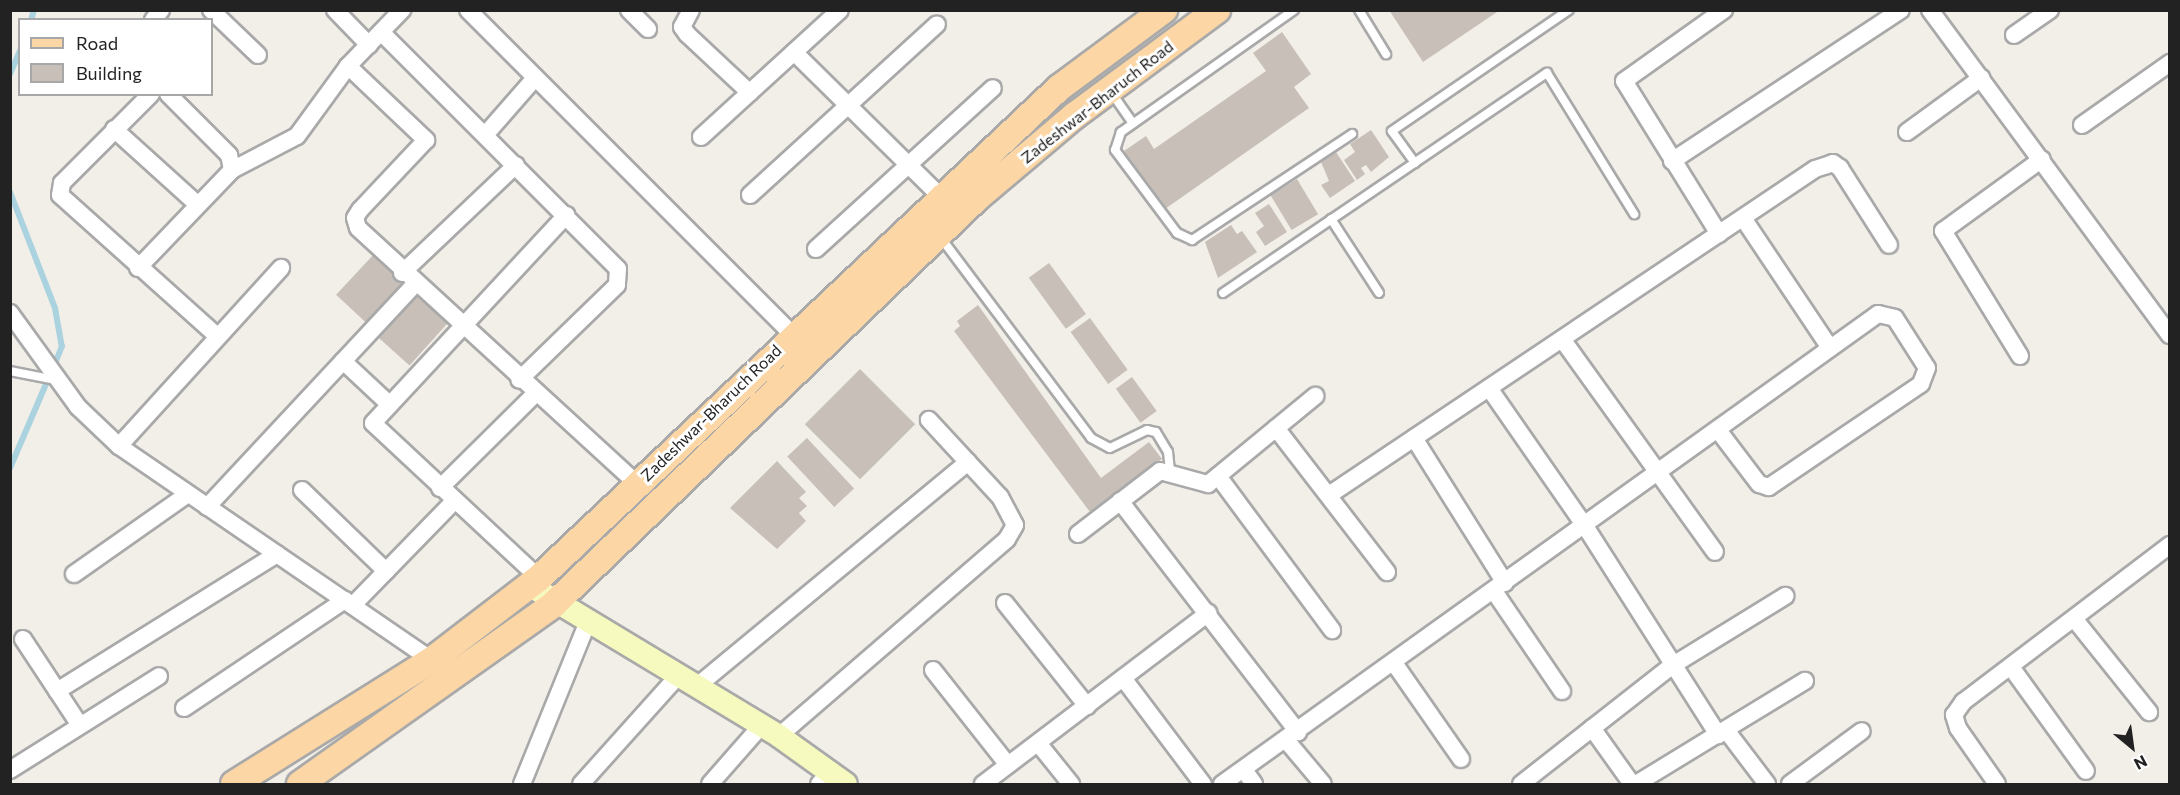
<!DOCTYPE html>
<style>
body{margin:0}
#map{position:relative;width:2180px;height:795px;overflow:hidden;background:#f2efe9;font-family:Commissioner,sans-serif}
div>[style]{position:absolute}
.stream>*{height:6px;margin:-3px;padding:0 3px;transform-origin:3px;border-radius:3px;background:#aad3df}
.building>*{inset:0;background:#c7bfb8;transform-origin:0 0}
.roads{filter:drop-shadow(2px 0 #a9a9a9) drop-shadow(-2px 0 #a9a9a9) drop-shadow(0 2px #a9a9a9) drop-shadow(0 -2px #a9a9a9)}
.lane>*{height:8px;margin:-4px;padding:0 4px;transform-origin:4px;border-radius:4px;background:#fff}
.street>*{height:16px;margin:-8px;padding:0 8px;transform-origin:8px;border-radius:8px;background:#fff}
.secondary>*{height:22px;margin:-11px;padding:0 11px;transform-origin:11px;border-radius:11px;background:#f7fabf}
.primary>*{height:26px;margin:-13px;padding:0 13px;transform-origin:13px;border-radius:13px;background:#fcd6a4}
span{translate:-50% -50%;white-space:nowrap;text-align:center;line-height:1.15;-webkit-text-stroke:6px #fff;paint-order:stroke}
.street-label{font-size:16px;color:#222}
.frame{position:absolute;inset:0;border:12px solid #222;pointer-events:none}
.legend{position:absolute;left:18px;top:18px;width:195px;height:78px;box-sizing:border-box;background:#fff;border:2px solid #a7a7a7;margin:0;padding:8px 10px;list-style:none;font-size:18px;color:#222}
.legend li{display:flex;align-items:center;gap:12px;height:30px}
.legend b{width:30px;border:2px solid #a7a7a7}
.north{position:absolute;left:2102px;top:717px;width:60px;height:60px;-webkit-text-stroke:4px #fff;paint-order:stroke;rotate:151deg;font-size:16px;font-weight:700;line-height:24px;text-align:center;color:#222}
.north::after{content:'';display:block;margin:auto;width:21px;height:27px;background:#222;clip-path:polygon(50% 0,100% 100%,50% 72%,0 100%)}
</style>
<div id="map">
<div class="stream">
<div style="left:31px;top:20px;width:10px;rotate:-73deg"></div>
<div style="left:10px;top:74px;width:26px;rotate:-67deg"></div>
<div style="left:10px;top:192px;width:124px;rotate:68.8deg"></div>
<div style="left:55px;top:308px;width:39px;rotate:80deg"></div>
<div style="left:62px;top:346px;width:24px;rotate:112deg"></div>
<div style="left:10px;top:468px;width:99px;rotate:-66.8deg"></div>
</div>
<div class="building">
<div style="clip-path:polygon(1389px 10px,1500px 10px,1423px 62px)"></div>
<div style="clip-path:polygon(1282px 32px,1311px 74px,1294px 87px,1309px 108px,1165px 209px,1124px 151px,1146px 136px,1154px 149px,1266px 71px,1253px 53px)"></div>
<div style="clip-path:polygon(1371px 130px,1389px 157px,1371px 172px,1366px 165px,1361px 168px,1365px 174px,1357px 180px,1344px 160px,1355px 152px,1350px 144px)"></div>
<div style="clip-path:polygon(1336px 152px,1355px 181px,1330px 198px,1321px 185px,1329px 181px,1321px 162px)"></div>
<div style="left:1297px;top:179px;width:41px;height:31px;rotate:59deg"></div>
<div style="clip-path:polygon(1269px 204px,1287px 232px,1265px 246px,1256px 232px,1264px 226px,1255px 213px)"></div>
<div style="clip-path:polygon(1231px 225px,1237px 234px,1242px 231px,1257px 252px,1218px 278px,1205px 242px)"></div>
<div style="left:375px;top:253px;width:44px;height:57px;rotate:43deg"></div>
<div style="left:1049px;top:263px;width:63px;height:25px;rotate:54deg"></div>
<div style="left:417px;top:293px;width:43px;height:59px;rotate:42deg"></div>
<div style="clip-path:polygon(978px 305px,1101px 478px,1149px 442px,1162px 459px,1090px 512px,954px 331px,960px 326px,957px 321px)"></div>
<div style="left:1090px;top:318px;width:64px;height:24px;rotate:54deg"></div>
<div style="left:860px;top:369px;width:78px;height:78px;rotate:45deg"></div>
<div style="left:1132px;top:377px;width:42px;height:20px;rotate:54deg"></div>
<div style="left:807px;top:438px;width:69px;height:27px;rotate:47deg"></div>
<div style="clip-path:polygon(777px 461px,806px 492px,799px 498px,807px 506px,799px 513px,806px 521px,777px 549px,730px 508px)"></div>
</div>
<div class="roads">
<div class="lane">
<div style="left:1294px;top:10px;width:212px;rotate:144.8deg"></div>
<div style="left:1121px;top:132px;width:19px;rotate:108deg"></div>
<div style="left:1115px;top:150px;width:104px;rotate:53.2deg"></div>
<div style="left:1177px;top:233px;width:17px;rotate:25deg"></div>
<div style="left:1192px;top:240px;width:192px;rotate:-33.5deg"></div>
<div style="left:1359px;top:10px;width:52px;rotate:58.5deg"></div>
<div style="left:1111px;top:92px;width:38px;rotate:55deg"></div>
<div style="left:1415px;top:163px;width:39px;rotate:-126deg"></div>
<div style="left:1392px;top:131px;width:214px;rotate:-34.4deg"></div>
<div style="left:1331px;top:219px;width:88px;rotate:57deg"></div>
<div style="left:941px;top:238px;width:250px;rotate:53.1deg"></div>
<div style="left:1091px;top:438px;width:21px;rotate:28deg"></div>
<div style="left:1110px;top:448px;width:41px;rotate:-25.9deg"></div>
<div style="left:1147px;top:430px;width:9px;rotate:13deg"></div>
<div style="left:1156px;top:432px;width:23px;rotate:59deg"></div>
<div style="left:1168px;top:452px;width:19px;rotate:84deg"></div>
<div style="left:1223px;top:293px;width:392px;rotate:-34.2deg"></div>
<div style="left:1547px;top:73px;width:166px;rotate:58.3deg"></div>
<div style="left:10px;top:371px;width:47px;rotate:11.1deg"></div>
</div>
<div class="street">
<div style="left:211px;top:10px;width:65px;rotate:43.8deg"></div>
<div style="left:335px;top:10px;width:49px;rotate:45.8deg"></div>
<div style="left:468px;top:10px;width:460px;rotate:45deg"></div>
<div style="left:629px;top:10px;width:27px;rotate:45deg"></div>
<div style="left:691px;top:10px;width:19px;rotate:118deg"></div>
<div style="left:682px;top:27px;width:9px;rotate:54deg"></div>
<div style="left:687px;top:34px;width:86px;rotate:43.1deg"></div>
<div style="left:1930px;top:10px;width:404px;rotate:53.6deg"></div>
<div style="left:153px;top:20px;width:13px;rotate:-51deg"></div>
<div style="left:381px;top:32px;width:335px;rotate:45deg"></div>
<div style="left:618px;top:269px;width:16px;rotate:94deg"></div>
<div style="left:617px;top:285px;width:136px;rotate:135.9deg"></div>
<div style="left:2014px;top:35px;width:44px;rotate:-34.8deg"></div>
<div style="left:794px;top:52px;width:206px;rotate:44.6deg"></div>
<div style="left:348px;top:66px;width:108px;rotate:43.5deg"></div>
<div style="left:426px;top:140px;width:96px;rotate:133.3deg"></div>
<div style="left:360px;top:210px;width:9px;rotate:122deg"></div>
<div style="left:355px;top:218px;width:10px;rotate:73deg"></div>
<div style="left:358px;top:228px;width:379px;rotate:42.5deg"></div>
<div style="left:151px;top:94px;width:126px;rotate:135deg"></div>
<div style="left:62px;top:183px;width:12px;rotate:99deg"></div>
<div style="left:60px;top:195px;width:212px;rotate:41.9deg"></div>
<div style="left:2082px;top:125px;width:108px;rotate:-35.2deg"></div>
<div style="left:114px;top:129px;width:113px;rotate:42.1deg"></div>
<div style="left:1907px;top:132px;width:92px;rotate:-36.1deg"></div>
<div style="left:486px;top:134px;width:74px;rotate:-48.8deg"></div>
<div style="left:701px;top:137px;width:188px;rotate:-42.4deg"></div>
<div style="left:1672px;top:161px;width:274px;rotate:-33.4deg"></div>
<div style="left:232px;top:170px;width:73px;rotate:-27.6deg"></div>
<div style="left:297px;top:136px;width:87px;rotate:-53.9deg"></div>
<div style="left:348px;top:66px;width:78px;rotate:-46deg"></div>
<div style="left:750px;top:195px;width:253px;rotate:-42.4deg"></div>
<div style="left:1743px;top:218px;width:156px;rotate:56.2deg"></div>
<div style="left:1719px;top:234px;width:180px;rotate:-121.8deg"></div>
<div style="left:1624px;top:81px;width:123px;rotate:-35.4deg"></div>
<div style="left:816px;top:249px;width:239px;rotate:-42.3deg"></div>
<div style="left:138px;top:268px;width:136px;rotate:-46.2deg"></div>
<div style="left:232px;top:170px;width:15px;rotate:-101deg"></div>
<div style="left:229px;top:155px;width:86px;rotate:-135deg"></div>
<div style="left:402px;top:273px;width:157px;rotate:-43.5deg"></div>
<div style="left:10px;top:313px;width:116px;rotate:54.1deg"></div>
<div style="left:78px;top:407px;width:57px;rotate:43.6deg"></div>
<div style="left:119px;top:446px;width:379px;rotate:34.4deg"></div>
<div style="left:1562px;top:339px;width:262px;rotate:54.3deg"></div>
<div style="left:2020px;top:356px;width:147px;rotate:-121.6deg"></div>
<div style="left:1943px;top:231px;width:122px;rotate:-36deg"></div>
<div style="left:343px;top:361px;width:62px;rotate:43deg"></div>
<div style="left:1489px;top:388px;width:168px;rotate:55.2deg"></div>
<div style="left:1585px;top:526px;width:248px;rotate:57.5deg"></div>
<div style="left:1276px;top:428px;width:182px;rotate:52.4deg"></div>
<div style="left:1414px;top:438px;width:171px;rotate:57.9deg"></div>
<div style="left:119px;top:446px;width:241px;rotate:-47.7deg"></div>
<div style="left:1218px;top:476px;width:192px;rotate:53.5deg"></div>
<div style="left:440px;top:488px;width:134px;rotate:-44.7deg"></div>
<div style="left:302px;top:490px;width:117px;rotate:44deg"></div>
<div style="left:1329px;top:495px;width:585px;rotate:-33.85deg"></div>
<div style="left:1815px;top:169px;width:19px;rotate:-18deg"></div>
<div style="left:1833px;top:163px;width:9px;rotate:36deg"></div>
<div style="left:1840px;top:168px;width:91px;rotate:57.5deg"></div>
<div style="left:1120px;top:501px;width:292px;rotate:52.4deg"></div>
<div style="left:207px;top:507px;width:305px;rotate:-47deg"></div>
<div style="left:1078px;top:534px;width:103px;rotate:-37.5deg"></div>
<div style="left:1160px;top:471px;width:50px;rotate:15.2deg"></div>
<div style="left:1208px;top:484px;width:139px;rotate:-39.4deg"></div>
<div style="left:74px;top:574px;width:139px;rotate:-35.1deg"></div>
<div style="left:539px;top:578px;width:227px;rotate:-137deg"></div>
<div style="left:373px;top:423px;width:284px;rotate:-47.1deg"></div>
<div style="left:1494px;top:591px;width:121px;rotate:55.8deg"></div>
<div style="left:1005px;top:603px;width:132px;rotate:51.5deg"></div>
<div style="left:353px;top:605px;width:145px;rotate:-45.8deg"></div>
<div style="left:2076px;top:621px;width:117px;rotate:51.3deg"></div>
<div style="left:23px;top:639px;width:102px;rotate:56.6deg"></div>
<div style="left:1394px;top:663px;width:117px;rotate:55.1deg"></div>
<div style="left:2011px;top:667px;width:128px;rotate:54.2deg"></div>
<div style="left:933px;top:670px;width:121px;rotate:51.7deg"></div>
<div style="left:1123px;top:678px;width:133px;rotate:53deg"></div>
<div style="left:696px;top:687px;width:353px;rotate:-39.6deg"></div>
<div style="left:57px;top:691px;width:259px;rotate:-31.9deg"></div>
<div style="left:184px;top:708px;width:194px;rotate:-33.9deg"></div>
<div style="left:1592px;top:728px;width:69px;rotate:54.5deg"></div>
<div style="left:1726px;top:730px;width:68px;rotate:52.8deg"></div>
<div style="left:779px;top:736px;width:301px;rotate:-40.8deg"></div>
<div style="left:1007px;top:539px;width:16px;rotate:-60deg"></div>
<div style="left:1015px;top:525px;width:32px;rotate:-118deg"></div>
<div style="left:1000px;top:497px;width:105px;rotate:-132.7deg"></div>
<div style="left:1286px;top:740px;width:57px;rotate:49.9deg"></div>
<div style="left:1038px;top:743px;width:53px;rotate:51.2deg"></div>
<div style="left:10px;top:770px;width:176px;rotate:-32.2deg"></div>
<div style="left:1244px;top:770px;width:17px;rotate:54deg"></div>
<div style="left:522px;top:784px;width:173px;rotate:-67.9deg"></div>
<div style="left:581px;top:784px;width:144px;rotate:-48.1deg"></div>
<div style="left:710px;top:784px;width:77px;rotate:-48.7deg"></div>
<div style="left:819px;top:784px;width:15px;rotate:-48deg"></div>
<div style="left:983px;top:784px;width:283px;rotate:-37.2deg"></div>
<div style="left:1222px;top:784px;width:807px;rotate:-35.62deg"></div>
<div style="left:1878px;top:314px;width:17px;rotate:13deg"></div>
<div style="left:1895px;top:318px;width:59px;rotate:57.4deg"></div>
<div style="left:1927px;top:368px;width:17px;rotate:111deg"></div>
<div style="left:1921px;top:384px;width:184px;rotate:145.9deg"></div>
<div style="left:1769px;top:487px;width:10px;rotate:-163deg"></div>
<div style="left:1759px;top:484px;width:68px;rotate:-127.2deg"></div>
<div style="left:1521px;top:784px;width:193px;rotate:-38.1deg"></div>
<div style="left:1673px;top:665px;width:132px;rotate:-31.6deg"></div>
<div style="left:1636px;top:784px;width:198px;rotate:-31.4deg"></div>
<div style="left:1790px;top:784px;width:89px;rotate:-36.4deg"></div>
<div style="left:1997px;top:784px;width:68px;rotate:-124.9deg"></div>
<div style="left:1958px;top:728px;width:14px;rotate:-107deg"></div>
<div style="left:1954px;top:715px;width:16px;rotate:-55deg"></div>
<div style="left:1963px;top:702px;width:260px;rotate:-37.2deg"></div>
</div>
<div class="secondary">
<div style="left:529px;top:585px;width:292px;rotate:31.1deg"></div>
<div style="left:779px;top:736px;width:82px;rotate:35.6deg"></div>
</div>
<div class="primary">
<div style="left:234px;top:784px;width:234px;rotate:-32.1deg"></div>
<div style="left:432px;top:660px;width:135px;rotate:-37.5deg"></div>
<div style="left:539px;top:578px;width:714px;rotate:-43.3deg"></div>
<div style="left:1059px;top:88px;width:131px;rotate:-36.6deg"></div>
<div style="left:300px;top:784px;width:311px;rotate:-35.3deg"></div>
<div style="left:554px;top:604px;width:586px;rotate:-43.83deg"></div>
<div style="left:977px;top:198px;width:127px;rotate:-40.2deg"></div>
<div style="left:1074px;top:116px;width:178px;rotate:-36.5deg"></div>
</div>
</div>
<div class="street-label">
<span style="left:1097px;top:102px;rotate:-38deg">Zadeshwar-Bharuch Road</span>
<span style="left:711px;top:413px;rotate:-44deg">Zadeshwar-Bharuch Road</span>
</div>
<div class="frame"></div>
<ul class="legend">
<li><b style="height:8px;background:#fcd6a4"></b>Road</li>
<li><b style="height:16px;background:#c7bfb8"></b>Building</li>
</ul>
<div class="north">N</div>
</div>
